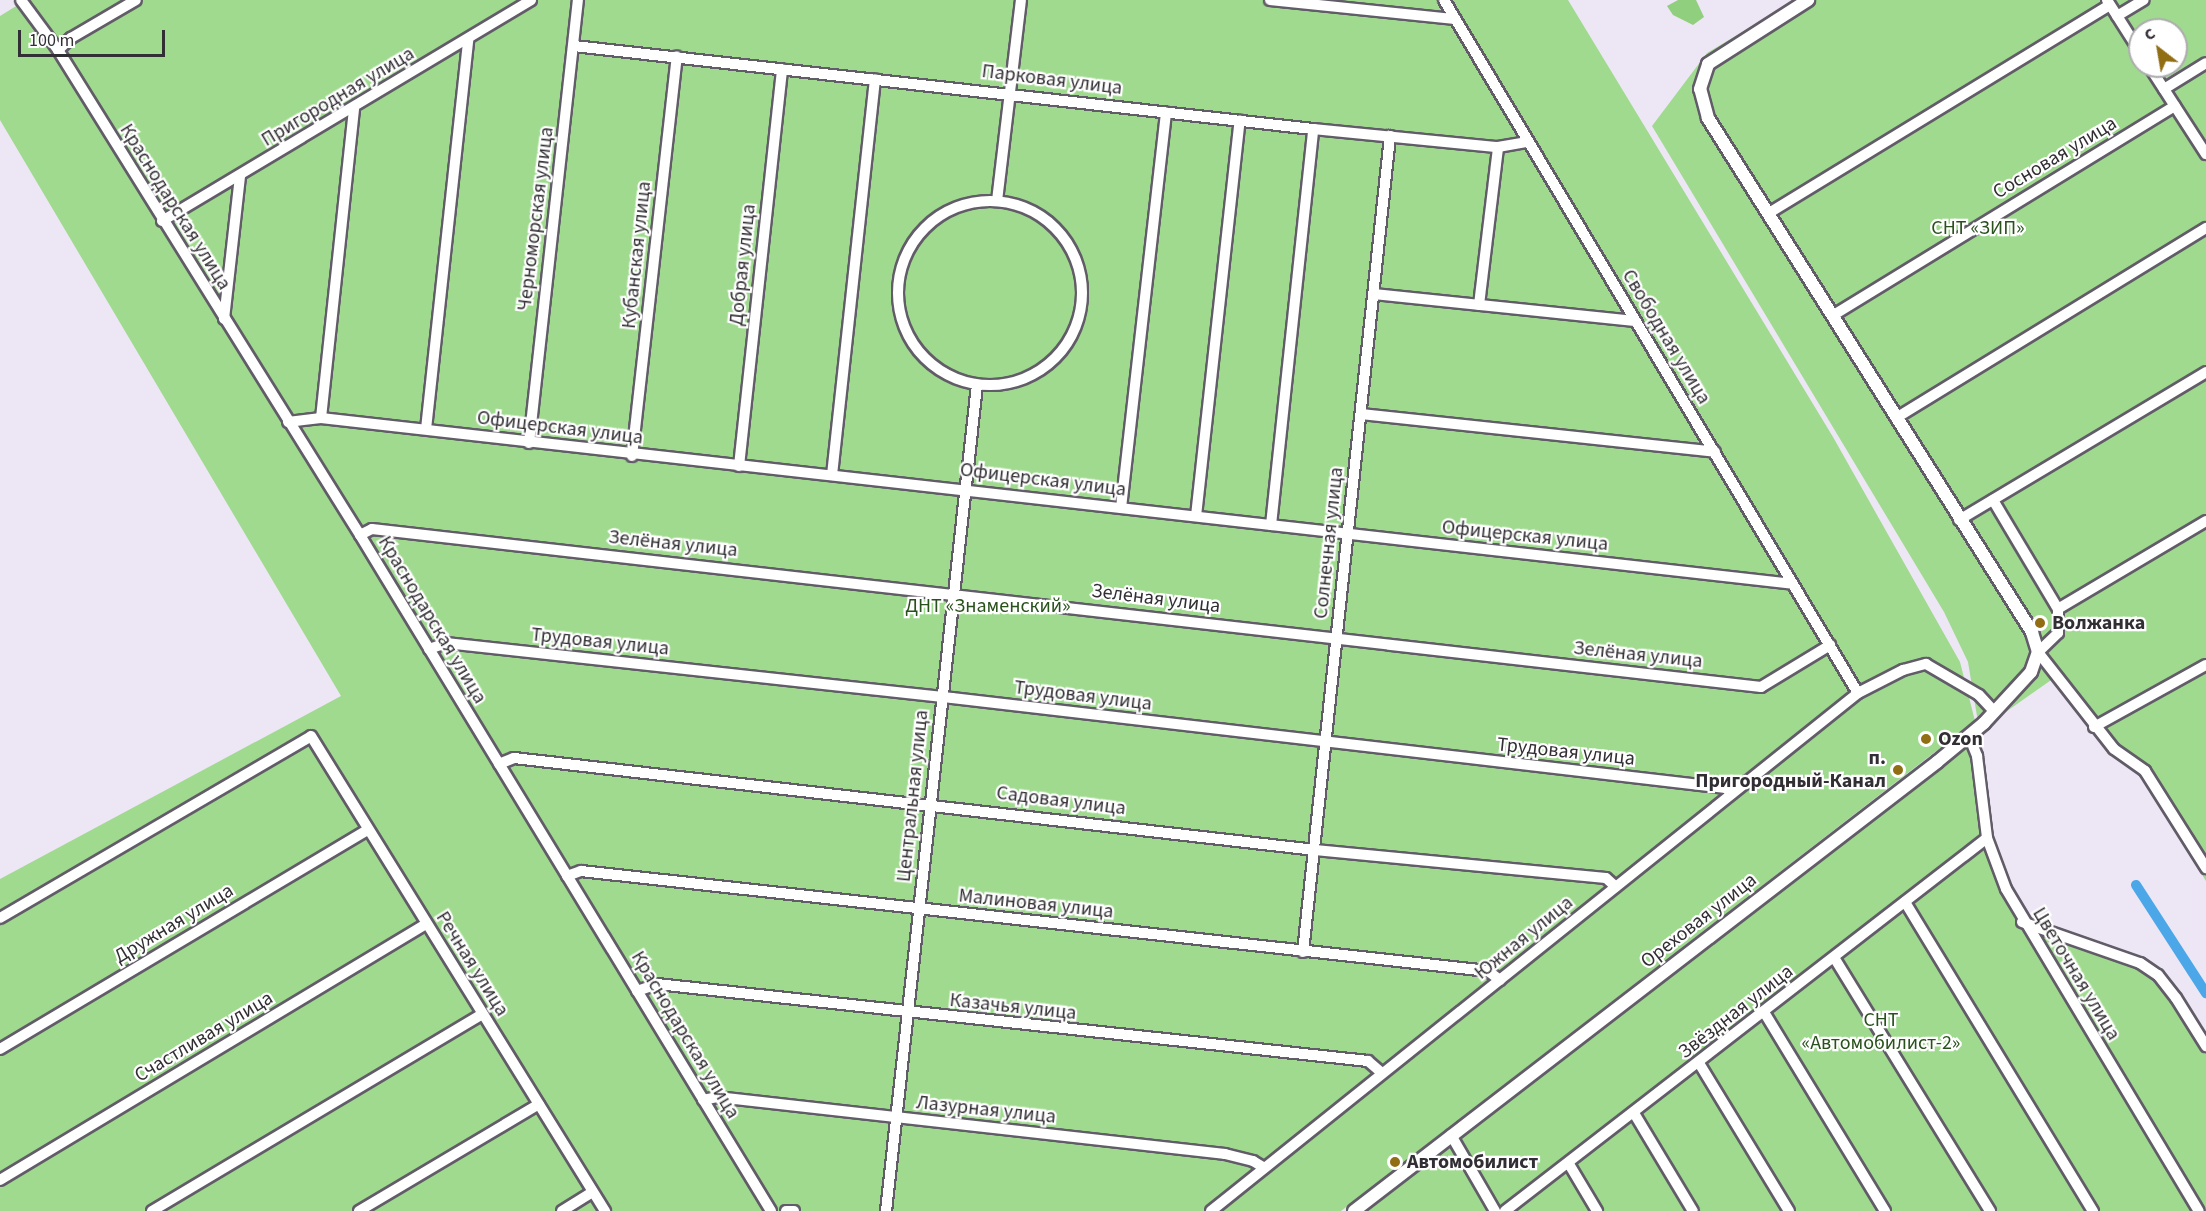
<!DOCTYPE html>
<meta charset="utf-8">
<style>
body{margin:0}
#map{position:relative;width:2206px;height:1211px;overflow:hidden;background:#ede6f4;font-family:"Source Sans 3",sans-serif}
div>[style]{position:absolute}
.green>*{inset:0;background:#9fda8f}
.forest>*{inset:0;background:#8fcf7d}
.canal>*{height:10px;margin:-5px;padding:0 5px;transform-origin:5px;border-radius:5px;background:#4ca7e8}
.roads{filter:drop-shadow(2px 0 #625c68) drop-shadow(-2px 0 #625c68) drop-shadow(0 2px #625c68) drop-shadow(0 -2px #625c68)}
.minor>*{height:10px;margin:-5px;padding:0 5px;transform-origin:5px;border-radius:5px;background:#fff}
.minor>.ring{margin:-5px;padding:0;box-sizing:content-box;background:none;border:10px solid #fff;border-radius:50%}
.tertiary>*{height:12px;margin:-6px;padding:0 6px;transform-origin:6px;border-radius:6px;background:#fff}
.dots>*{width:16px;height:16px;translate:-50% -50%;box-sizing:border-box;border:3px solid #fff;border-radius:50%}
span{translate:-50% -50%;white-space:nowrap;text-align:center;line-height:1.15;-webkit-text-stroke:4.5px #fff;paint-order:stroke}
.street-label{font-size:20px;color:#322f34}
.park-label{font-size:20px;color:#28511b}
.poi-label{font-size:20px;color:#322f34;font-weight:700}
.left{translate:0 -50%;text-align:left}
.right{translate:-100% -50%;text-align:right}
.north{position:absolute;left:2128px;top:18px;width:60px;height:60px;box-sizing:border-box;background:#fff;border:2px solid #adacae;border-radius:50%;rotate:329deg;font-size:16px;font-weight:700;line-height:24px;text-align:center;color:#322f34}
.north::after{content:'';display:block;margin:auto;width:21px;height:27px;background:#916d13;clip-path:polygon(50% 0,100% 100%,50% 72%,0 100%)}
.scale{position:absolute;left:18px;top:30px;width:147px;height:27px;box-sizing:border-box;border:3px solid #322f34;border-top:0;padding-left:8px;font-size:18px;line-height:21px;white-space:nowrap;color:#322f34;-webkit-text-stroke:4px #fff;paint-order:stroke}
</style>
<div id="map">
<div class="green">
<div style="clip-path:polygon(26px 0,1568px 0,1833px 437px,1960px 662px,1975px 721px,1341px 1211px,0 1211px,0 879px,341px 696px,0 120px,0 16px)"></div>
<div style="clip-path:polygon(evenodd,1796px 0,2206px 0,2206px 881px,2133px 765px,2103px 746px,2054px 678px,1983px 728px,1977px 716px,1968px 662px,1944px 612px,1652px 126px,1707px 53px,1796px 0,2140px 30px,2176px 30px,2176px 66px,2140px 66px,2140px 30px)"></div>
<div style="clip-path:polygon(1969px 736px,1987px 838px,2022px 922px,2158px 975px,2206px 1046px,2206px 1211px,1354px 1211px)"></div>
</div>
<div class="forest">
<div style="clip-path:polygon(1678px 0,1696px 0,1704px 17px,1693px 25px,1673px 15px,1667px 6px)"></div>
</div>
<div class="canal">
<div style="left:2136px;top:885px;width:129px;rotate:57.1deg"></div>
</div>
<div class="roads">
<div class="minor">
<div style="left:21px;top:0;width:62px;rotate:53.5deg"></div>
<div style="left:58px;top:50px;width:571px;rotate:58.09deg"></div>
<div style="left:360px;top:535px;width:791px;rotate:58.7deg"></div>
<div style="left:1270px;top:0;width:186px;rotate:5.9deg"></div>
<div style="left:1444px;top:0;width:807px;rotate:59.15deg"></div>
<div style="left:2107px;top:0;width:62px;rotate:57.6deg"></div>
<div style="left:2117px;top:16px;width:31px;rotate:-31deg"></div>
<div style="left:574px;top:46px;width:744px;rotate:6.41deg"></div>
<div style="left:1313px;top:129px;width:186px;rotate:5.6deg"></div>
<div style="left:1498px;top:147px;width:27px;rotate:-10deg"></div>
<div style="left:58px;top:50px;width:18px;rotate:-43deg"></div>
<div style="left:71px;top:38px;width:75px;rotate:-30.3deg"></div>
<div style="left:2149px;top:66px;width:105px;rotate:57.1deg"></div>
<div style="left:2164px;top:89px;width:49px;rotate:-31.8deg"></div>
<div class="ring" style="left:898px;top:201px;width:174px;height:174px"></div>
<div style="left:997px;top:201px;width:202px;rotate:-83.2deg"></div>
<div style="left:1769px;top:213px;width:399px;rotate:-31.4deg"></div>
<div style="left:162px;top:221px;width:430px;rotate:-30.9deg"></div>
<div style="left:1374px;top:294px;width:262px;rotate:5.9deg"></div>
<div style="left:1479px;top:305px;width:159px;rotate:-83.1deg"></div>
<div style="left:1832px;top:316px;width:402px;rotate:-31.5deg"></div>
<div style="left:224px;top:319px;width:144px;rotate:-83.6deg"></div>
<div style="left:1361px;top:414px;width:356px;rotate:6.1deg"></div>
<div style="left:321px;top:418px;width:311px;rotate:-83.9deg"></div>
<div style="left:1896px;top:418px;width:364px;rotate:-31.5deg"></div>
<div style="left:288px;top:422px;width:33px;rotate:-7deg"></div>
<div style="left:321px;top:418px;width:1481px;rotate:6.43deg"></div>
<div style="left:426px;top:429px;width:391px;rotate:-83.8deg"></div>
<div style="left:529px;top:443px;width:446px;rotate:-83.7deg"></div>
<div style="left:632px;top:456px;width:402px;rotate:-83.6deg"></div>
<div style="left:739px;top:466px;width:399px;rotate:-83.8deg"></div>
<div style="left:832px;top:475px;width:398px;rotate:-83.8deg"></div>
<div style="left:1993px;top:500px;width:127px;rotate:59.2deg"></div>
<div style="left:1121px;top:508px;width:398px;rotate:-83.5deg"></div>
<div style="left:1196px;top:516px;width:398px;rotate:-83.7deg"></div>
<div style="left:1959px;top:520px;width:288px;rotate:-30.9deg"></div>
<div style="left:2206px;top:521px;width:172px;rotate:149.3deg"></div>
<div style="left:2058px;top:609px;width:24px;rotate:90deg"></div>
<div style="left:2058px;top:633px;width:28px;rotate:136deg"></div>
<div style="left:2038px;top:652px;width:123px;rotate:51.9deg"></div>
<div style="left:2114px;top:749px;width:38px;rotate:35deg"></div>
<div style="left:2145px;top:771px;width:115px;rotate:57.8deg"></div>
<div style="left:1271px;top:525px;width:398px;rotate:-83.9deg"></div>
<div style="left:360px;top:535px;width:13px;rotate:-27deg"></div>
<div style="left:372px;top:529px;width:1398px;rotate:6.49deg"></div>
<div style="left:1761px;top:687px;width:81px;rotate:-31.3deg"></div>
<div style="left:429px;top:649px;width:18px;rotate:-19deg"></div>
<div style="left:446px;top:643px;width:509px;rotate:6.2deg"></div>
<div style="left:952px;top:698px;width:779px;rotate:6.63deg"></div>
<div style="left:1726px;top:788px;width:8px;rotate:45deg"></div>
<div style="left:2094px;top:727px;width:128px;rotate:-29deg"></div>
<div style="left:1969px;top:736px;width:22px;rotate:68deg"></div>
<div style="left:1977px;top:756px;width:83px;rotate:83deg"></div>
<div style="left:1987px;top:838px;width:54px;rotate:69.6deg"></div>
<div style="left:2006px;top:889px;width:375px;rotate:59.1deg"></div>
<div style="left:499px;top:764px;width:16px;rotate:-22deg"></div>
<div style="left:514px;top:758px;width:806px;rotate:6.55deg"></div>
<div style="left:1315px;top:850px;width:292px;rotate:5.5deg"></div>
<div style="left:1606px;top:878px;width:13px;rotate:42deg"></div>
<div style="left:567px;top:876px;width:15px;rotate:-20deg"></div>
<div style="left:581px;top:871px;width:912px;rotate:6.29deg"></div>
<div style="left:1488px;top:971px;width:15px;rotate:37deg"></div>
<div style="left:1905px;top:902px;width:362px;rotate:58.7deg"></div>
<div style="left:0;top:918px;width:360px;rotate:-30.3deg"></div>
<div style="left:311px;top:736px;width:559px;rotate:58.24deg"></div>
<div style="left:2022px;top:922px;width:125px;rotate:19.2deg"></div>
<div style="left:2140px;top:963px;width:22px;rotate:34deg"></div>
<div style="left:2158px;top:975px;width:29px;rotate:52deg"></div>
<div style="left:2176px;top:998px;width:57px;rotate:58deg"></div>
<div style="left:1303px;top:952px;width:821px;rotate:-83.91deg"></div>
<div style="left:1835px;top:959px;width:296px;rotate:58.4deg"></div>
<div style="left:637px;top:991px;width:21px;rotate:-19deg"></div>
<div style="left:657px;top:984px;width:715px;rotate:6.18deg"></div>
<div style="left:1368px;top:1061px;width:18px;rotate:41deg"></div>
<div style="left:1764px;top:1012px;width:233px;rotate:58.7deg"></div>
<div style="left:0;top:1049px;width:427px;rotate:-30.8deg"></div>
<div style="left:1699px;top:1063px;width:173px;rotate:58.7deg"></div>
<div style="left:703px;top:1100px;width:14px;rotate:-12deg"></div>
<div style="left:717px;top:1097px;width:511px;rotate:6.4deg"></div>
<div style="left:1225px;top:1154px;width:29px;rotate:14deg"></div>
<div style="left:1253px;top:1161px;width:12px;rotate:31deg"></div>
<div style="left:1634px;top:1113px;width:114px;rotate:59deg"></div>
<div style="left:1451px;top:1135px;width:88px;rotate:59.9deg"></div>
<div style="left:1569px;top:1164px;width:55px;rotate:59.2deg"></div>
<div style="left:0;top:1180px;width:497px;rotate:-31deg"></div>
<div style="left:152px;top:1211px;width:384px;rotate:-30.8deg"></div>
<div style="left:359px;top:1211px;width:209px;rotate:-30.7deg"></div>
<div style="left:562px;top:1211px;width:36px;rotate:-32deg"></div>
<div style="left:786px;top:1211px;width:8px"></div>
<div style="left:886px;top:1211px;width:831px;rotate:-83.71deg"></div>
<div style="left:1211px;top:1211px;width:829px;rotate:-38.68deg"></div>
<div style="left:1858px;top:693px;width:51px;rotate:-27.1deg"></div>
<div style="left:1903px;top:670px;width:24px;rotate:-15deg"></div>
<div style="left:1926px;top:664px;width:61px;rotate:30.3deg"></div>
<div style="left:1979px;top:695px;width:23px;rotate:47deg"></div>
<div style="left:1505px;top:1211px;width:609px;rotate:-37.73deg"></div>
</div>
<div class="tertiary">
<div style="left:1354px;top:1211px;width:736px;rotate:-37.6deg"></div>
<div style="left:1937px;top:762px;width:61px;rotate:-39.7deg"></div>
<div style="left:1984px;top:723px;width:69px;rotate:-47.3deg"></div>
<div style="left:2031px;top:672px;width:21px;rotate:-71deg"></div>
<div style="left:2038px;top:652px;width:21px;rotate:-107deg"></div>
<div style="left:2032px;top:632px;width:608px;rotate:-122.23deg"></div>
<div style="left:1708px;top:118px;width:30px;rotate:-105deg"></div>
<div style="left:1700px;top:89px;width:26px;rotate:-72deg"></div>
<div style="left:1708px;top:64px;width:119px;rotate:-32.6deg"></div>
</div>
</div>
<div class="dots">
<div style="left:2040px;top:623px;background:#916d13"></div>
<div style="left:1926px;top:739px;background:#916d13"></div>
<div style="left:1898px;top:770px;background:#916d13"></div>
<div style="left:1395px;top:1162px;background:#916d13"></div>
</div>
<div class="street-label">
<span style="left:1052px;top:80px;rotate:7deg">Парковая улица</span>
<span style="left:338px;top:97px;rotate:-31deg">Пригородная улица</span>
<span style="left:2055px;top:158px;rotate:-31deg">Сосновая улица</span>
<span style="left:175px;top:207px;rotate:58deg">Краснодарская улица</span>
<span style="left:536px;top:219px;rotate:-83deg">Черноморская улица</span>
<span style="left:637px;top:255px;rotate:-84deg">Кубанская улица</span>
<span style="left:743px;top:265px;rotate:-84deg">Добрая улица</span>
<span style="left:1666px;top:337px;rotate:59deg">Свободная улица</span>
<span style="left:560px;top:428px;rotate:7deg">Офицерская улица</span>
<span style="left:1043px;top:480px;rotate:7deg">Офицерская улица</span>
<span style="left:1525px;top:536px;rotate:6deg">Офицерская улица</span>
<span style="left:1329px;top:543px;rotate:-84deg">Солнечная улица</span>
<span style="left:673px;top:544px;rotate:6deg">Зелёная улица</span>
<span style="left:1156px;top:599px;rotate:7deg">Зелёная улица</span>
<span style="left:432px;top:620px;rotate:59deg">Краснодарская улица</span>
<span style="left:600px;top:642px;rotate:6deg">Трудовая улица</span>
<span style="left:1638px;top:655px;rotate:6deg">Зелёная улица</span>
<span style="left:1083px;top:696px;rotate:7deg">Трудовая улица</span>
<span style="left:1566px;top:752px;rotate:6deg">Трудовая улица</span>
<span style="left:913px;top:796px;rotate:-84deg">Центральная улица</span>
<span style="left:1061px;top:801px;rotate:7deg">Садовая улица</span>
<span style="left:1036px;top:904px;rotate:6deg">Малиновая улица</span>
<span style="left:1699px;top:921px;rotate:-38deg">Ореховая улица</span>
<span style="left:174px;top:924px;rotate:-31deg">Дружная улица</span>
<span style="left:1524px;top:938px;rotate:-39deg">Южная улица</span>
<span style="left:472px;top:964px;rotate:58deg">Речная улица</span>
<span style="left:2076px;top:974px;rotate:59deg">Цветочная улица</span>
<span style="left:1013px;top:1007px;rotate:6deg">Казачья улица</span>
<span style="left:1736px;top:1012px;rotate:-38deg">Звёздная улица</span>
<span style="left:685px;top:1035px;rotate:59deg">Краснодарская улица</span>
<span style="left:204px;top:1037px;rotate:-31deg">Счастливая улица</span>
<span style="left:986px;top:1110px;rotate:6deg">Лазурная улица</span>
</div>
<div class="park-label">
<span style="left:1978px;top:228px">СНТ «ЗИП»</span>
<span style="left:988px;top:606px">ДНТ «Знаменский»</span>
<span style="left:1881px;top:1032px">СНТ<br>«Автомобилист-2»</span>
</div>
<div class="poi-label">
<span class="left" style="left:2052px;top:623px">Волжанка</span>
<span class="left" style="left:1938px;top:739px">Ozon</span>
<span class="right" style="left:1886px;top:770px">п.<br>Пригородный-Канал</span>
<span class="left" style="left:1407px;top:1162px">Автомобилист</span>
</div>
<div class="north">С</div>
<div class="scale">100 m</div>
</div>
